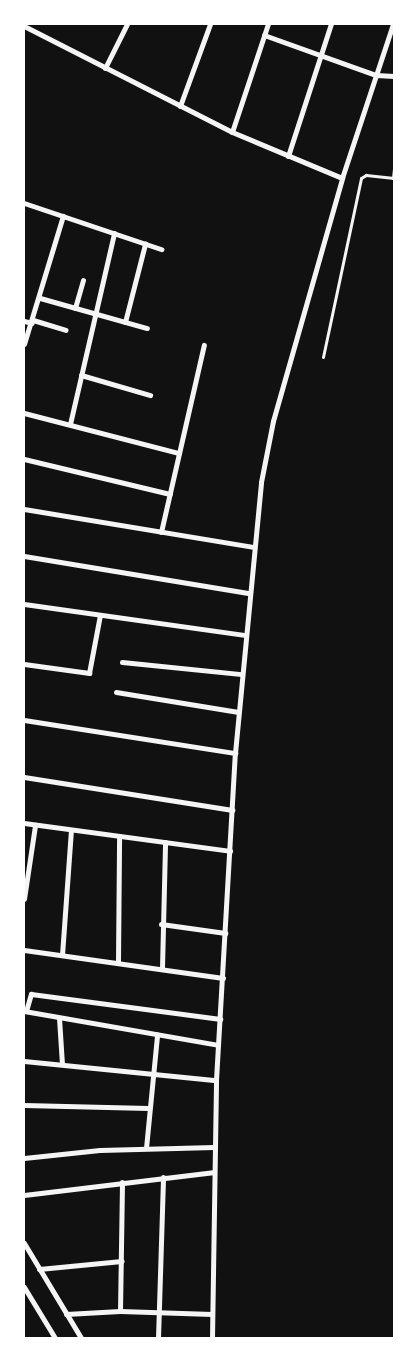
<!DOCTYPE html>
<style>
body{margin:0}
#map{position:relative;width:418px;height:1362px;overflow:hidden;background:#111;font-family:Helvetica,sans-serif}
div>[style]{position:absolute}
.service>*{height:3px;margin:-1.5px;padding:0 1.5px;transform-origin:1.5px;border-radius:1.5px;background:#f5f5f5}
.minor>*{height:5px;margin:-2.5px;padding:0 2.5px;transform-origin:2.5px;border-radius:2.5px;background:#f5f5f5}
span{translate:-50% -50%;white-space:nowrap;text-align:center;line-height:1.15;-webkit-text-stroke:5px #fff;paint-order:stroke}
.frame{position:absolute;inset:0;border:25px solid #fff;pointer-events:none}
</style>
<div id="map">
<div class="service">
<div style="left:393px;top:178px;width:10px;rotate:-84deg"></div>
<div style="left:323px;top:357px;width:183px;rotate:-78deg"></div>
<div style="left:361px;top:178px;width:6px;rotate:-31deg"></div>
<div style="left:366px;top:175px;width:28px;rotate:6deg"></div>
</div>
<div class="minor">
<div style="left:24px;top:26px;width:233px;rotate:27deg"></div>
<div style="left:232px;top:132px;width:119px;rotate:22.7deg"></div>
<div style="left:264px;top:35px;width:119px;rotate:19.7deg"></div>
<div style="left:376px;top:75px;width:18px;rotate:3deg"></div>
<div style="left:105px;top:68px;width:49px;rotate:-63.4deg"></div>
<div style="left:180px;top:106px;width:87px;rotate:-69.9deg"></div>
<div style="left:232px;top:132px;width:114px;rotate:-71.6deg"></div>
<div style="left:288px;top:156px;width:139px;rotate:-72deg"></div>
<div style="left:24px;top:203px;width:145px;rotate:18.6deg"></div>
<div style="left:40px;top:298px;width:111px;rotate:15.7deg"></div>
<div style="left:75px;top:308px;width:29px;rotate:-74deg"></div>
<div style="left:33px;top:320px;width:34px;rotate:17deg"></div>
<div style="left:24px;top:321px;width:8px;rotate:14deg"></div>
<div style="left:125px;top:322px;width:81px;rotate:-75.6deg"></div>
<div style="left:24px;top:344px;width:134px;rotate:-73.1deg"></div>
<div style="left:81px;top:375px;width:72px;rotate:16.2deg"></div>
<div style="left:24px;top:413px;width:160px;rotate:14.5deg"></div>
<div style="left:70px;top:424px;width:196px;rotate:-77deg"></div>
<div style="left:24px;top:459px;width:150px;rotate:13.5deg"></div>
<div style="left:24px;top:509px;width:232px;rotate:9.4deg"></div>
<div style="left:161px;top:532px;width:192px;rotate:-77.1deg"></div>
<div style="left:24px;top:556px;width:227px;rotate:9.4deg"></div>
<div style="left:24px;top:604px;width:222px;rotate:8deg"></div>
<div style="left:122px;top:662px;width:120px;rotate:5.8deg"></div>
<div style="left:24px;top:664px;width:66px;rotate:7.9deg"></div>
<div style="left:89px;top:673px;width:59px;rotate:-79.3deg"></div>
<div style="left:116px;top:692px;width:124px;rotate:9.3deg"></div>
<div style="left:24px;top:720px;width:214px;rotate:8.9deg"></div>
<div style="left:24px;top:777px;width:211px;rotate:9deg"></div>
<div style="left:24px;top:823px;width:208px;rotate:7.7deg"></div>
<div style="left:24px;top:899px;width:75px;rotate:-81.5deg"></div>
<div style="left:161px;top:924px;width:65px;rotate:8deg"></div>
<div style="left:24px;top:950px;width:201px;rotate:8deg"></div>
<div style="left:62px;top:955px;width:125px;rotate:-85.9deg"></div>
<div style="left:118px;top:962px;width:126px;rotate:-89.5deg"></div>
<div style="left:162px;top:968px;width:126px;rotate:-88.6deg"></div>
<div style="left:24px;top:1011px;width:197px;rotate:9.9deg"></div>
<div style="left:26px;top:1011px;width:18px;rotate:-74deg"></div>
<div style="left:31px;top:994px;width:191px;rotate:7.5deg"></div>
<div style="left:59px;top:1018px;width:46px;rotate:86.3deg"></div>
<div style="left:24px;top:1061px;width:193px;rotate:5.7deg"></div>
<div style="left:24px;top:1105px;width:124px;rotate:1.4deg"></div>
<div style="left:146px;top:1148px;width:114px;rotate:-84.4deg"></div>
<div style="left:24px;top:1158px;width:76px;rotate:-6deg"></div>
<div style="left:100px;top:1150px;width:114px;rotate:-1.5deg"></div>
<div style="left:24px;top:1195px;width:190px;rotate:-6.9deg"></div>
<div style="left:24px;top:1243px;width:111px;rotate:59deg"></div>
<div style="left:39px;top:1269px;width:83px;rotate:-5.5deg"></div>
<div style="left:24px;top:1287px;width:60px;rotate:58.7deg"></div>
<div style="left:120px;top:1311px;width:129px;rotate:-89.1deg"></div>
<div style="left:66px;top:1314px;width:54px;rotate:-3.2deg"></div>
<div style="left:120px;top:1311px;width:92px;rotate:1.9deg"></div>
<div style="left:158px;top:1338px;width:161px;rotate:-88.2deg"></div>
<div style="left:212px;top:1338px;width:258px;rotate:-89.1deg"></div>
<div style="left:216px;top:1080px;width:328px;rotate:-86.7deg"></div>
<div style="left:235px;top:753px;width:272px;rotate:-84.5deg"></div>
<div style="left:261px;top:482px;width:62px;rotate:-78.9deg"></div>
<div style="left:273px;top:421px;width:253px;rotate:-74.1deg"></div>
<div style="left:342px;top:178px;width:162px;rotate:-71.7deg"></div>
</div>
<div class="frame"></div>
</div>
